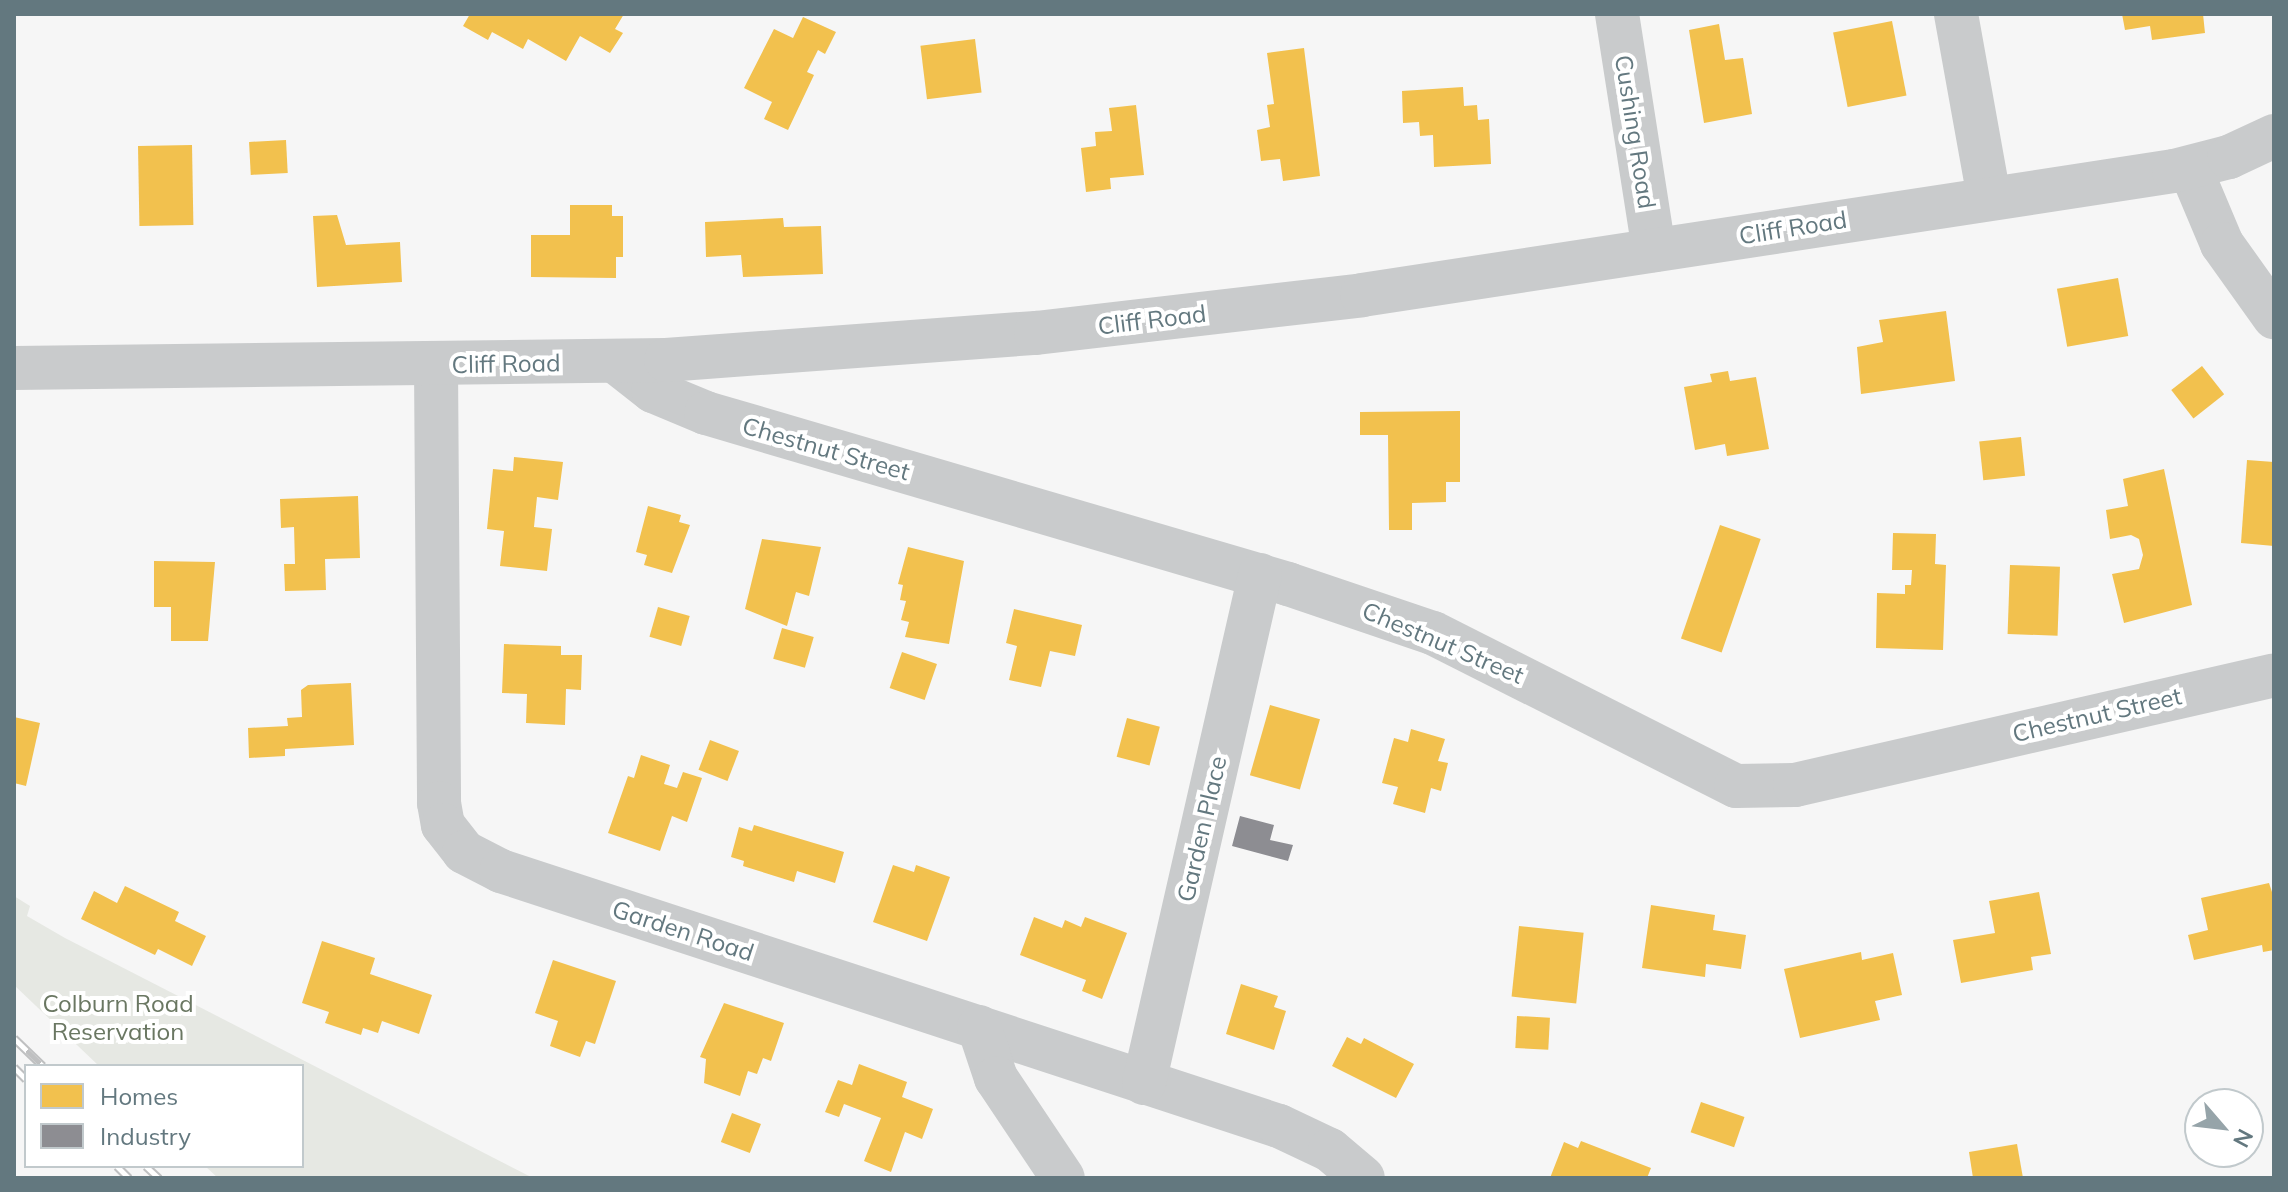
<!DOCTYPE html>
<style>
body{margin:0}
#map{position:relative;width:2288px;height:1192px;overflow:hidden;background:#f6f6f6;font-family:Mulish,sans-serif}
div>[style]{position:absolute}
.green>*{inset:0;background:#e6e8e3}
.homes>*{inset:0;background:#f2c14e;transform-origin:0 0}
.industry>*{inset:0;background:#8d8d92}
.minor>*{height:44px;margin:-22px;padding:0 22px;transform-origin:22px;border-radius:22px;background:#c9cbcc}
.rail>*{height:9px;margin-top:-4.5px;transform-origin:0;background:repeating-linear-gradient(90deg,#fff 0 18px,#bfc0c1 0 36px);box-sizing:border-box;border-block:2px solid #bfc0c1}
span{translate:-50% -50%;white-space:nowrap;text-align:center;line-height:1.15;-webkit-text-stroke:8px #fff;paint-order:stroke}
.street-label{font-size:24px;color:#63787f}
.park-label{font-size:24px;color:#6a7762}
.frame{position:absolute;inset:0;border:16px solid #63787f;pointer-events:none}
.legend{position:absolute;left:24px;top:1064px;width:280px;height:104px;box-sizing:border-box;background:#fff;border:2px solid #c1c9cc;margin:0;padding:10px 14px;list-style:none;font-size:24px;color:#63787f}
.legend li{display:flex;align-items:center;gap:16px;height:40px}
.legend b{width:40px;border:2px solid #c1c9cc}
.north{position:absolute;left:2184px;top:1088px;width:80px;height:80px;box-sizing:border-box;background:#fff;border:2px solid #c1c9cc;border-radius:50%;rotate:118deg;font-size:22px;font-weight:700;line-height:32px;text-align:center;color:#63787f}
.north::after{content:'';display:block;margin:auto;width:28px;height:36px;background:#96a4a9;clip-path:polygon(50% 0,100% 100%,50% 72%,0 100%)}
</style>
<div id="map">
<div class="green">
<div style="clip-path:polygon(14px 896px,30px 906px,27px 916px,65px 938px,533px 1178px,218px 1178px,205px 1166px,302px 1166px,302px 1066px,99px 1066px,14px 985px)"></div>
</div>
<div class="homes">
<div style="clip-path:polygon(470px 14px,624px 14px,615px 29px,623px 33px,610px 53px,580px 36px,566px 61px,528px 39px,523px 49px,492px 32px,488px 40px,463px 26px)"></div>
<div style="clip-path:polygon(2122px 14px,2203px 14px,2205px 33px,2152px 40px,2150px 26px,2125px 30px)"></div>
<div style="clip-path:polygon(803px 17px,836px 32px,825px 54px,818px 50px,807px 72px,814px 75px,788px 130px,764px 119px,772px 102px,744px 88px,774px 29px,793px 38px)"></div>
<div style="left:1892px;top:21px;width:76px;height:60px;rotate:79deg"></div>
<div style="clip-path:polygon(1719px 24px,1725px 60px,1743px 58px,1752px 114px,1704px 123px,1689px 30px)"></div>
<div style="left:975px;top:39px;width:54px;height:55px;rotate:83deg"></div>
<div style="clip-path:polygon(1304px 48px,1320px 176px,1283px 181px,1280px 159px,1261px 161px,1257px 130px,1270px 127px,1267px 105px,1274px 104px,1267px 53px)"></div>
<div style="clip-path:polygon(1463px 87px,1464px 106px,1477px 105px,1478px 120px,1489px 119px,1491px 164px,1434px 167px,1433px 135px,1420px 136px,1419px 122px,1403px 123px,1402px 91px)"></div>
<div style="clip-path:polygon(1136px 105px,1144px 175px,1110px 178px,1111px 189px,1086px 192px,1081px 148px,1096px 146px,1095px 132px,1112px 131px,1109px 108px)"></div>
<div style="left:286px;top:140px;width:33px;height:37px;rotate:87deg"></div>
<div style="left:192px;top:145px;width:80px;height:54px;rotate:89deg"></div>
<div style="clip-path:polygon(570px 205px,612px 205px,612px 216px,623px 216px,623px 257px,616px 257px,616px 278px,531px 277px,531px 235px,570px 235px)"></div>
<div style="clip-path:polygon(337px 215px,346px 245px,400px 242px,402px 282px,317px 287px,313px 216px)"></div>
<div style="clip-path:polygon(783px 218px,784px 227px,821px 226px,823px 274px,743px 277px,741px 255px,706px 257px,705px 222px)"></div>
<div style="left:2118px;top:278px;width:59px;height:62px;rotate:80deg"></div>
<div style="clip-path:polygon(1946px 311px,1955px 381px,1861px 394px,1857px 347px,1883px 342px,1879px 320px)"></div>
<div style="left:2202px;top:366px;width:36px;height:39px;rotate:52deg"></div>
<div style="clip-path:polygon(1728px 371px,1730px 381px,1756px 377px,1769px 449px,1727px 456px,1725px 444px,1695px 450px,1684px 387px,1712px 382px,1710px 374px)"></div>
<div style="clip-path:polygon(1460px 411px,1460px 482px,1446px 482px,1446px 502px,1412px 503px,1412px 530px,1389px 530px,1388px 435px,1360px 435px,1360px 412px)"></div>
<div style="left:2021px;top:437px;width:39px;height:42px;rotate:84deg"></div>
<div style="clip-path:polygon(514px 457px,563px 462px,558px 500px,537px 497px,534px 527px,552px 529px,547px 571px,500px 566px,504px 531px,487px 529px,493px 469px,513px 471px)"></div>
<div style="clip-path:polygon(2247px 460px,2274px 462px,2274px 546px,2241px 543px)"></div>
<div style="clip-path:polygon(2164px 469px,2192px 605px,2124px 623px,2112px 574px,2139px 569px,2143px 555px,2139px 539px,2131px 535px,2110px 539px,2106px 510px,2128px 506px,2123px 479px)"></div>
<div style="clip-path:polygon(358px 496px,360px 558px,325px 559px,326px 590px,285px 591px,284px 564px,295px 564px,294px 527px,281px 528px,280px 499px)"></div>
<div style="clip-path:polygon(648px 506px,681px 515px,679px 522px,690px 525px,672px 573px,644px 565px,647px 555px,636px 552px)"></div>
<div style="left:1720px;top:525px;width:43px;height:120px;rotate:19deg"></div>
<div style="clip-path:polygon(1893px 533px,1936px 534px,1935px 564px,1946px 565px,1943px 650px,1876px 648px,1877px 593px,1905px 594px,1905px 585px,1911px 585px,1912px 570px,1892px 570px)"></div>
<div style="clip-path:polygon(762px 539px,821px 547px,809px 596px,796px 592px,787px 626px,745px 609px)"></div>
<div style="clip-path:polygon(908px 547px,964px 561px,949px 644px,905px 637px,909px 622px,901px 620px,906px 601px,900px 600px,903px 585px,898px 584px)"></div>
<div style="clip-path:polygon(154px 561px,215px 562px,208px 641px,171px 641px,171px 607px,154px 607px)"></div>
<div style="left:2010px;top:565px;width:50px;height:69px;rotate:2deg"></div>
<div style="left:658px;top:607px;width:33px;height:31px;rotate:16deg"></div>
<div style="clip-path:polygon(1014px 609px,1082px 625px,1075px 656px,1050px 651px,1041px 687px,1009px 680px,1017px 646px,1006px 643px)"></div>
<div style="left:782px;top:628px;width:33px;height:32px;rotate:16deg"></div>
<div style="clip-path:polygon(504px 644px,561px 646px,561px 655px,582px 655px,581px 690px,566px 689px,565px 725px,526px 723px,527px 694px,502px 693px)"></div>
<div style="left:902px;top:652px;width:37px;height:38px;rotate:19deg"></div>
<div style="clip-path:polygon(351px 683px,354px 745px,285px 749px,285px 756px,249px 758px,248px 728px,288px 726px,287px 718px,302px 717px,301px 690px,308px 685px)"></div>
<div style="left:1270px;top:705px;width:52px;height:73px;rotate:16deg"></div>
<div style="clip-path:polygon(14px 717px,40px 723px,26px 786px,14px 783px)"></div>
<div style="left:1127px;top:718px;width:34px;height:40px;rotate:15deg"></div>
<div style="clip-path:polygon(1411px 729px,1445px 739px,1438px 761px,1448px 763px,1441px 791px,1431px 788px,1425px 813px,1393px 804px,1398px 787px,1382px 783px,1394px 738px,1408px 742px)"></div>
<div style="left:710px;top:740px;width:31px;height:32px;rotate:21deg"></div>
<div style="clip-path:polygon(641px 755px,670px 765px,664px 784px,677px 788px,683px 772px,702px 778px,687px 822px,672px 816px,660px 851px,608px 833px,628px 776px,634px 778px)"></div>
<div style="clip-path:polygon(754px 825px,844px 852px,835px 883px,797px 871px,794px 882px,743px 866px,744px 861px,731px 857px,739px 827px,752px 831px)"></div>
<div style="clip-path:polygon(893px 865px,914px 872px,916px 865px,950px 877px,927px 941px,873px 922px)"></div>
<div style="clip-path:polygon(2269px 883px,2274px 898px,2274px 950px,2263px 952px,2262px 945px,2194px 960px,2188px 935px,2208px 930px,2201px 898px)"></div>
<div style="clip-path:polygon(125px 886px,179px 912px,175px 921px,206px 936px,192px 966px,158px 949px,155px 955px,81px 919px,94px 891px,117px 903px)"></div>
<div style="clip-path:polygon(2039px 892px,2051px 954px,2031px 957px,2033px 970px,1961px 983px,1953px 940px,1995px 933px,1989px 901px)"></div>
<div style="clip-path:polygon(1651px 905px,1715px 915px,1713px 930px,1746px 935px,1741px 969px,1706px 964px,1705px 977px,1642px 968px)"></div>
<div style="clip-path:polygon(1034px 917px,1062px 928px,1065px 920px,1081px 927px,1085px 917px,1127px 933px,1102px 999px,1082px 991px,1086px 980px,1020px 955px)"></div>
<div style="left:1519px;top:926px;width:65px;height:71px;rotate:6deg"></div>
<div style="clip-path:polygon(322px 941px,375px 958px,370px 974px,432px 995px,419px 1034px,382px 1021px,378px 1033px,363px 1028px,361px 1035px,325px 1023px,329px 1012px,302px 1003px)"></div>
<div style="clip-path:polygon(1861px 952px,1862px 960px,1893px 953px,1902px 995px,1875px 1001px,1880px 1020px,1800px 1038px,1784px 969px)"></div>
<div style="clip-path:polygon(553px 960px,616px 981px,595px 1044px,586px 1041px,580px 1057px,550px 1046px,558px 1021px,535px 1013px)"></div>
<div style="clip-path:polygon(1241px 984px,1278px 996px,1274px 1007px,1286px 1011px,1274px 1050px,1226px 1034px)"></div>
<div style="clip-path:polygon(724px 1003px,784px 1023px,771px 1061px,763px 1058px,757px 1074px,748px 1071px,740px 1096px,704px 1083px,706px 1059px,700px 1057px)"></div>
<div style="left:1517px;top:1016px;width:33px;height:32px;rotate:3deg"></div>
<div style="clip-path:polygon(1347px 1037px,1361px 1044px,1364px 1038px,1414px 1064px,1396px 1098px,1332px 1066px)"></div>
<div style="clip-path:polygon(859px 1064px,907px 1082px,902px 1097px,933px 1109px,922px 1139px,905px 1132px,891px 1172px,864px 1161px,881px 1118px,844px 1104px,839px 1117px,825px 1112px,838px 1080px,852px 1085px)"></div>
<div style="left:1701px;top:1102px;width:46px;height:32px;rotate:19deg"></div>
<div style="left:732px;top:1113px;width:31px;height:31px;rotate:21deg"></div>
<div style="clip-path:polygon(1581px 1141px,1651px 1168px,1647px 1178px,1550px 1178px,1564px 1142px,1578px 1148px)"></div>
<div style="clip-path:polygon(2017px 1144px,2023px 1178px,1973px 1178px,1969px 1152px)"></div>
</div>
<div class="industry">
<div style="clip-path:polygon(1240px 816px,1274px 825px,1270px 840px,1293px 845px,1288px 861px,1232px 846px)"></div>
</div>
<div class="minor">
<div style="left:1617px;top:14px;width:239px;rotate:81.1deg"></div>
<div style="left:1956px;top:14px;width:187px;rotate:79.8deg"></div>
<div style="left:2190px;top:168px;width:82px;rotate:67.2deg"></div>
<div style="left:2222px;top:244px;width:90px;rotate:54.5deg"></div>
<div style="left:616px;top:362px;width:47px;rotate:38.1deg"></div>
<div style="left:653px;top:391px;width:57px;rotate:22.5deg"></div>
<div style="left:706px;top:413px;width:607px;rotate:16.37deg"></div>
<div style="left:1288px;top:584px;width:153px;rotate:18.7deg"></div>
<div style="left:1433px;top:633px;width:339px;rotate:26.8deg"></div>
<div style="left:1736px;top:786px;width:59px;rotate:-1deg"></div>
<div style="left:1795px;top:785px;width:491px;rotate:-12.9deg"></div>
<div style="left:436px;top:365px;width:438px;rotate:89.6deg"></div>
<div style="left:439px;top:803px;width:22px;rotate:80deg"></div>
<div style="left:443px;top:825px;width:34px;rotate:52deg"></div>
<div style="left:464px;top:852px;width:42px;rotate:27.2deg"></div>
<div style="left:501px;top:871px;width:819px;rotate:18.15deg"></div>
<div style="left:1279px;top:1126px;width:56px;rotate:25.2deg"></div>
<div style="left:1330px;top:1150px;width:43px;rotate:40.3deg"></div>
<div style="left:14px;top:368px;width:652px;rotate:-0.7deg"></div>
<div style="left:666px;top:360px;width:371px;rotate:-4.2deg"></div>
<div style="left:1036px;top:333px;width:328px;rotate:-6.6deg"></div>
<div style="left:1362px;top:295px;width:821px;rotate:-8.68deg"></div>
<div style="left:2174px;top:171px;width:57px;rotate:-14.3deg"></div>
<div style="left:2229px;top:157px;width:50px;rotate:-25deg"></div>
<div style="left:979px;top:1027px;width:54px;rotate:71.6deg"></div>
<div style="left:996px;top:1078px;width:120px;rotate:56.2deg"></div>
<div style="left:1144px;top:1083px;width:521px;rotate:-77.14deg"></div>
</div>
<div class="rail">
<div style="left:14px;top:1038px;width:40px;rotate:44deg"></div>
<div style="left:14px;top:1067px;width:17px;rotate:45deg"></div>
<div style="left:117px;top:1166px;width:17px;rotate:45deg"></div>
<div style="left:146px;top:1166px;width:18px;rotate:43deg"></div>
</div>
<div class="street-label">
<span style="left:1635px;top:132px;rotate:81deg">Cushing Road</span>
<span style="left:1793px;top:228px;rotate:-9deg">Cliff Road</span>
<span style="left:1152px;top:320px;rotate:-7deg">Cliff Road</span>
<span style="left:506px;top:364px;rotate:-1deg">Cliff Road</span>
<span style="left:826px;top:449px;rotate:16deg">Chestnut Street</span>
<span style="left:1443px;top:643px;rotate:23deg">Chestnut Street</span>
<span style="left:2097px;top:715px;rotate:-13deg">Chestnut Street</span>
<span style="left:1202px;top:829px;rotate:-77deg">Garden Place</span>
<span style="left:683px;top:931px;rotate:18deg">Garden Road</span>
</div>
<div class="park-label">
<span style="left:118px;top:1018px">Colburn Road<br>Reservation</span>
</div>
<div class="frame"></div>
<ul class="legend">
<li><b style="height:22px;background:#f2c14e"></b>Homes</li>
<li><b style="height:22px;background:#8d8d92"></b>Industry</li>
</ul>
<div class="north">N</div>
</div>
